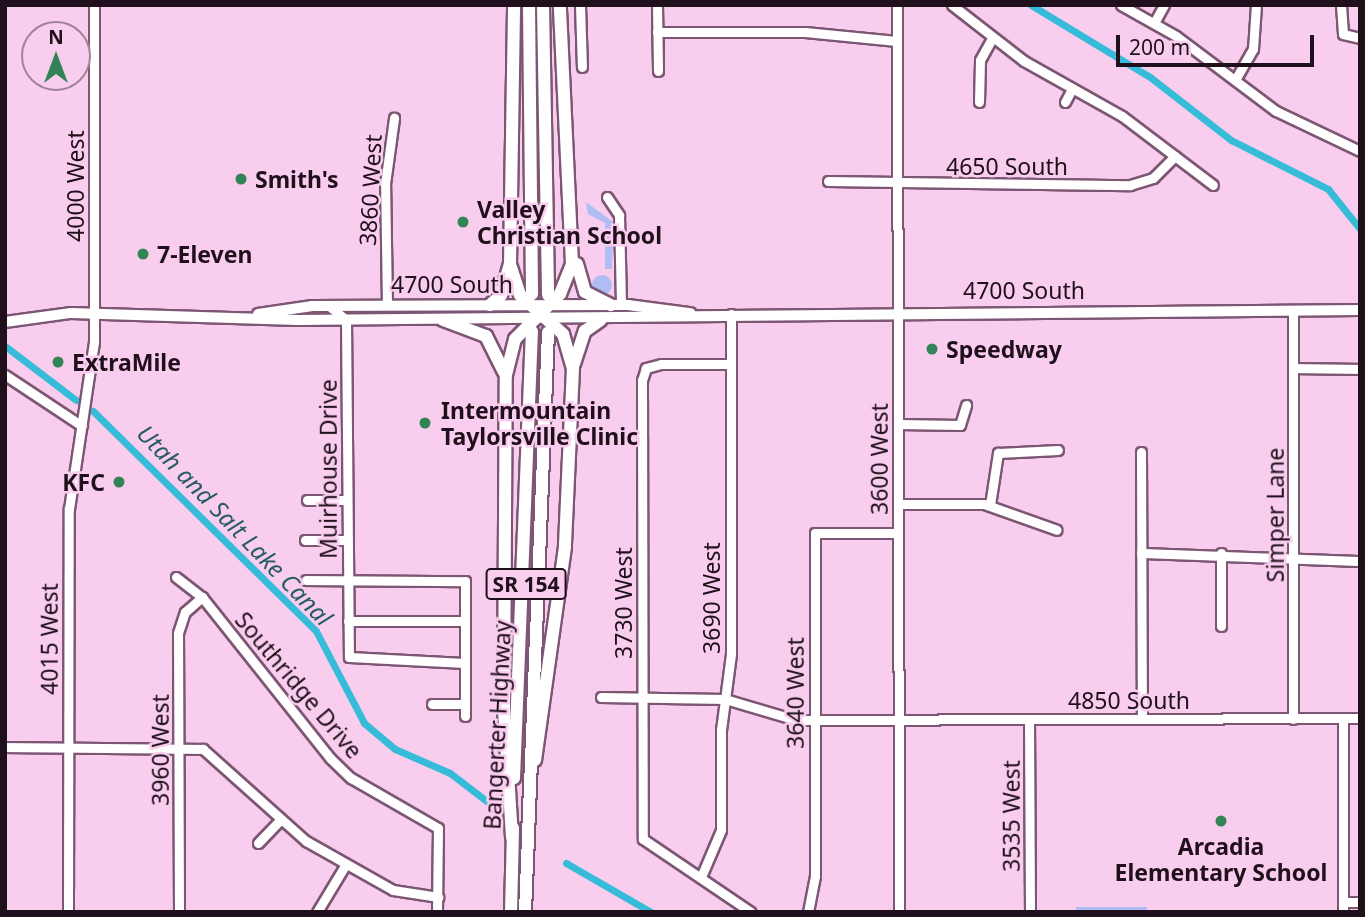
<!DOCTYPE html>
<style>
body{margin:0}
#map{position:relative;width:1365px;height:917px;overflow:hidden;background:#f9cdee;font-family:"Noto Sans",sans-serif}
div>[style]{position:absolute}
.green>*{inset:0;background:#b0bcf4;transform-origin:0 0}
.round{border-radius:50%}
.canal>*{height:7px;margin:-3.5px;padding:0 3.5px;transform-origin:3.5px;border-radius:3.5px;background:#36bcd8}
.roads{filter:drop-shadow(2px 0 #7c5673) drop-shadow(-2px 0 #7c5673) drop-shadow(0 2px #7c5673) drop-shadow(0 -2px #7c5673)}
.minor>*{height:9px;margin:-4.5px;padding:0 4.5px;transform-origin:4.5px;border-radius:4.5px;background:#fff}
.major>*{height:10px;margin:-5px;padding:0 5px;transform-origin:5px;border-radius:5px;background:#fff}
.highway>*{height:12px;margin:-6px;padding:0 6px;transform-origin:6px;border-radius:6px;background:#fff}
.dots>*{width:19px;height:19px;translate:-50% -50%;box-sizing:border-box;border:4px solid #f9cdee;border-radius:50%}
span{translate:-50% -50%;white-space:nowrap;text-align:center;line-height:1.15;-webkit-text-stroke:5px #f9cdee;paint-order:stroke}
.shield-label span{padding:2px 5px;background:#f9cdee;border:2px solid;border-radius:5px;-webkit-text-stroke-width:0}
.shield-label{font-size:21px;color:#1f101b;font-weight:700}
.street-label{font-size:23px;color:#1f101b}
.poi-label{font-size:23px;color:#1f101b;font-weight:700}
.left{translate:0 -50%;text-align:left}
.right{translate:-100% -50%;text-align:right}
.water-label{font-size:24px;color:#275b68;font-style:italic}
.frame{position:absolute;inset:0;border:7px solid #1f101b;pointer-events:none}
.north{position:absolute;left:21px;top:21px;width:70px;height:70px;box-sizing:border-box;background:#f9cdee;border:2px solid #a2819a;border-radius:50%;rotate:0deg;font-size:19px;font-weight:700;line-height:28px;text-align:center;color:#1f101b}
.north::after{content:'';display:block;margin:auto;width:24px;height:32px;background:#328456;clip-path:polygon(50% 0,100% 100%,50% 72%,0 100%)}
.scale{position:absolute;left:1116px;top:35px;width:198px;height:32px;box-sizing:border-box;border:4px solid #1f101b;border-top:0;padding-left:9px;font-size:21px;line-height:24px;white-space:nowrap;color:#1f101b;-webkit-text-stroke:5px #f9cdee;paint-order:stroke}
</style>
<div id="map">
<div class="green">
<div style="clip-path:polygon(586px 202px,613px 222px,612px 269px,605px 269px,605px 223px,588px 214px)"></div>
<div class="round" style="left:592px;top:275px;width:20px;height:20px"></div>
<div style="left:1076px;top:907px;width:71px;height:5px"></div>
</div>
<div class="canal">
<div style="left:1031px;top:5px;width:139px;rotate:31.2deg"></div>
<div style="left:1150px;top:77px;width:103px;rotate:37.9deg"></div>
<div style="left:1231px;top:140px;width:109px;rotate:26.8deg"></div>
<div style="left:1328px;top:189px;width:51px;rotate:51.3deg"></div>
<div style="left:5px;top:346px;width:89px;rotate:37.3deg"></div>
<div style="left:93px;top:411px;width:313px;rotate:44.6deg"></div>
<div style="left:316px;top:631px;width:104px;rotate:62.4deg"></div>
<div style="left:364px;top:723px;width:40px;rotate:40deg"></div>
<div style="left:395px;top:749px;width:60px;rotate:23.6deg"></div>
<div style="left:450px;top:773px;width:54px;rotate:37.5deg"></div>
<div style="left:566px;top:863px;width:98px;rotate:30deg"></div>
</div>
<div class="roads">
<div class="minor">
<div style="left:580px;top:5px;width:62px;rotate:88.2deg"></div>
<div style="left:657px;top:5px;width:66px;rotate:89.1deg"></div>
<div style="left:897px;top:5px;width:907px;rotate:89.87deg"></div>
<div style="left:952px;top:5px;width:91px;rotate:37.9deg"></div>
<div style="left:1024px;top:61px;width:112px;rotate:29.3deg"></div>
<div style="left:1122px;top:116px;width:114px;rotate:37.2deg"></div>
<div style="left:1121px;top:5px;width:63px;rotate:29.4deg"></div>
<div style="left:1176px;top:36px;width:125px;rotate:36.9deg"></div>
<div style="left:1276px;top:111px;width:93px;rotate:25.5deg"></div>
<div style="left:1341px;top:5px;width:29px;rotate:86deg"></div>
<div style="left:1343px;top:34px;width:17px;rotate:13deg"></div>
<div style="left:1154px;top:23px;width:21px;rotate:-61deg"></div>
<div style="left:657px;top:32px;width:148px"></div>
<div style="left:805px;top:32px;width:92px;rotate:5.6deg"></div>
<div style="left:1235px;top:80px;width:36px;rotate:-60deg"></div>
<div style="left:1253px;top:49px;width:44px;rotate:-86.1deg"></div>
<div style="left:979px;top:102px;width:42px;rotate:-88.6deg"></div>
<div style="left:980px;top:60px;width:26px;rotate:-61deg"></div>
<div style="left:1065px;top:102px;width:15px;rotate:-62deg"></div>
<div style="left:828px;top:181px;width:302px;rotate:0.8deg"></div>
<div style="left:1130px;top:185px;width:24px;rotate:-17deg"></div>
<div style="left:1153px;top:178px;width:31px;rotate:-45deg"></div>
<div style="left:607px;top:197px;width:22px;rotate:56deg"></div>
<div style="left:619px;top:215px;width:90px;rotate:88.7deg"></div>
<div style="left:387px;top:305px;width:121px;rotate:-90.9deg"></div>
<div style="left:385px;top:184px;width:67px;rotate:-82.2deg"></div>
<div style="left:329px;top:306px;width:22px;rotate:39deg"></div>
<div style="left:346px;top:320px;width:337px;rotate:89.5deg"></div>
<div style="left:349px;top:657px;width:116px;rotate:3deg"></div>
<div style="left:1293px;top:310px;width:409px;rotate:90deg"></div>
<div style="left:730px;top:364px;width:69px;rotate:180deg"></div>
<div style="left:661px;top:364px;width:16px;rotate:165deg"></div>
<div style="left:646px;top:368px;width:13px;rotate:108deg"></div>
<div style="left:642px;top:380px;width:459px;rotate:89.9deg"></div>
<div style="left:643px;top:839px;width:130px;rotate:34.1deg"></div>
<div style="left:1293px;top:368px;width:67px;rotate:0.9deg"></div>
<div style="left:5px;top:375px;width:92px;rotate:33.5deg"></div>
<div style="left:898px;top:424px;width:62px;rotate:0.9deg"></div>
<div style="left:960px;top:425px;width:21px;rotate:-73deg"></div>
<div style="left:1141px;top:452px;width:267px;rotate:89.8deg"></div>
<div style="left:307px;top:500px;width:39px"></div>
<div style="left:898px;top:504px;width:86px"></div>
<div style="left:984px;top:504px;width:77px;rotate:19.6deg"></div>
<div style="left:990px;top:505px;width:53px;rotate:-81.3deg"></div>
<div style="left:998px;top:453px;width:60px;rotate:-2.9deg"></div>
<div style="left:305px;top:540px;width:41px"></div>
<div style="left:1141px;top:553px;width:219px;rotate:2.1deg"></div>
<div style="left:1221px;top:553px;width:73px;rotate:90deg"></div>
<div style="left:176px;top:577px;width:33px;rotate:38deg"></div>
<div style="left:202px;top:597px;width:206px;rotate:51.5deg"></div>
<div style="left:330px;top:758px;width:29px;rotate:44deg"></div>
<div style="left:351px;top:778px;width:100px;rotate:29.9deg"></div>
<div style="left:438px;top:828px;width:84px;rotate:90.7deg"></div>
<div style="left:306px;top:580px;width:159px;rotate:0.4deg"></div>
<div style="left:465px;top:581px;width:135px;rotate:90deg"></div>
<div style="left:348px;top:621px;width:117px"></div>
<div style="left:601px;top:697px;width:124px;rotate:0.9deg"></div>
<div style="left:725px;top:699px;width:74px;rotate:16.5deg"></div>
<div style="left:796px;top:720px;width:564px;rotate:-0.2deg"></div>
<div style="left:432px;top:704px;width:33px"></div>
<div style="left:1343px;top:718px;width:194px;rotate:90deg"></div>
<div style="left:1029px;top:719px;width:193px;rotate:89.7deg"></div>
<div style="left:5px;top:747px;width:198px;rotate:0.6deg"></div>
<div style="left:203px;top:749px;width:138px;rotate:41.8deg"></div>
<div style="left:306px;top:841px;width:100px;rotate:29.4deg"></div>
<div style="left:393px;top:890px;width:46px;rotate:8.8deg"></div>
<div style="left:258px;top:843px;width:32px;rotate:-46deg"></div>
<div style="left:701px;top:877px;width:51px;rotate:-66.9deg"></div>
<div style="left:721px;top:830px;width:100px;rotate:-90deg"></div>
<div style="left:721px;top:730px;width:77px;rotate:-82.5deg"></div>
<div style="left:731px;top:654px;width:340px;rotate:-90deg"></div>
<div style="left:1343px;top:902px;width:17px"></div>
<div style="left:68px;top:912px;width:403px;rotate:-89.9deg"></div>
<div style="left:69px;top:509px;width:169px;rotate:-81.5deg"></div>
<div style="left:94px;top:342px;width:337px;rotate:-90deg"></div>
<div style="left:179px;top:912px;width:279px;rotate:-90.2deg"></div>
<div style="left:178px;top:633px;width:22px;rotate:-72deg"></div>
<div style="left:185px;top:612px;width:23px;rotate:-41deg"></div>
<div style="left:317px;top:912px;width:56px;rotate:-58.9deg"></div>
<div style="left:808px;top:912px;width:37px;rotate:-79deg"></div>
<div style="left:815px;top:876px;width:343px;rotate:-90deg"></div>
<div style="left:815px;top:533px;width:83px"></div>
</div>
<div class="major">
<div style="left:258px;top:314px;width:55px;rotate:-8.4deg"></div>
<div style="left:312px;top:306px;width:316px;rotate:-0.2deg"></div>
<div style="left:628px;top:305px;width:63px;rotate:7.4deg"></div>
<div style="left:5px;top:322px;width:67px;rotate:-7.8deg"></div>
<div style="left:71px;top:313px;width:226px;rotate:1.8deg"></div>
<div style="left:297px;top:320px;width:1063px;rotate:-0.54deg"></div>
</div>
<div class="highway">
<div style="left:529px;top:5px;width:289px;rotate:89.4deg"></div>
<div style="left:543px;top:5px;width:290px;rotate:89deg"></div>
<div style="left:510px;top:264px;width:33px;rotate:72deg"></div>
<div style="left:520px;top:295px;width:58px;rotate:42.2deg"></div>
<div style="left:563px;top:334px;width:35px;rotate:74deg"></div>
<div style="left:573px;top:368px;width:179px;rotate:92.6deg"></div>
<div style="left:565px;top:547px;width:215px;rotate:98deg"></div>
<div style="left:577px;top:264px;width:29px;rotate:74deg"></div>
<div style="left:585px;top:292px;width:29px;rotate:27deg"></div>
<div style="left:490px;top:305px;width:15px;rotate:-42deg"></div>
<div style="left:501px;top:295px;width:32px;rotate:-74deg"></div>
<div style="left:510px;top:264px;width:259px;rotate:-89.1deg"></div>
<div style="left:443px;top:320px;width:46px;rotate:20.4deg"></div>
<div style="left:486px;top:336px;width:40px;rotate:63.4deg"></div>
<div style="left:574px;top:364px;width:35px;rotate:-72deg"></div>
<div style="left:585px;top:331px;width:19px;rotate:-35deg"></div>
<div style="left:514px;top:778px;width:447px;rotate:-87.7deg"></div>
<div style="left:512px;top:837px;width:128px;rotate:-93.6deg"></div>
<div style="left:504px;top:709px;width:334px;rotate:-89.7deg"></div>
<div style="left:506px;top:375px;width:37px;rotate:-76deg"></div>
<div style="left:515px;top:339px;width:64px;rotate:-45deg"></div>
<div style="left:560px;top:294px;width:32px;rotate:-68deg"></div>
<div style="left:572px;top:264px;width:259px;rotate:-92.7deg"></div>
<div style="left:511px;top:912px;width:84px;rotate:-88.6deg"></div>
<div style="left:525px;top:912px;width:580px;rotate:-87.73deg"></div>
</div>
</div>
<div class="dots">
<div style="left:241px;top:179px;background:#328456"></div>
<div style="left:463px;top:222px;background:#328456"></div>
<div style="left:143px;top:254px;background:#328456"></div>
<div style="left:932px;top:349px;background:#328456"></div>
<div style="left:58px;top:362px;background:#328456"></div>
<div style="left:425px;top:423px;background:#328456"></div>
<div style="left:119px;top:482px;background:#328456"></div>
<div style="left:1221px;top:821px;background:#328456"></div>
</div>
<div class="shield-label">
<span style="left:526px;top:584px">SR 154</span>
</div>
<div class="street-label">
<span style="left:1007px;top:166px">4650 South</span>
<span style="left:75px;top:186px;rotate:-90deg">4000 West</span>
<span style="left:370px;top:190px;rotate:-87deg">3860 West</span>
<span style="left:452px;top:284px">4700 South</span>
<span style="left:1024px;top:290px">4700 South</span>
<span style="left:879px;top:459px;rotate:-90deg">3600 West</span>
<span style="left:328px;top:469px;rotate:-90deg">Muirhouse Drive</span>
<span style="left:1275px;top:515px;rotate:-90deg">Simper Lane</span>
<span style="left:711px;top:598px;rotate:-90deg">3690 West</span>
<span style="left:623px;top:603px;rotate:-90deg">3730 West</span>
<span style="left:49px;top:639px;rotate:-90deg">4015 West</span>
<span style="left:299px;top:685px;rotate:50deg">Southridge Drive</span>
<span style="left:795px;top:693px;rotate:-90deg">3640 West</span>
<span style="left:1129px;top:700px">4850 South</span>
<span style="left:497px;top:725px;rotate:-87deg">Bangerter Highway</span>
<span style="left:160px;top:750px;rotate:-90deg">3960 West</span>
<span style="left:1011px;top:816px;rotate:-90deg">3535 West</span>
</div>
<div class="poi-label">
<span class="left" style="left:255px;top:179px">Smith's</span>
<span class="left" style="left:477px;top:222px">Valley<br>Christian School</span>
<span class="left" style="left:157px;top:254px">7-Eleven</span>
<span class="left" style="left:946px;top:349px">Speedway</span>
<span class="left" style="left:72px;top:362px">ExtraMile</span>
<span class="left" style="left:441px;top:423px">Intermountain<br>Taylorsville Clinic</span>
<span class="right" style="left:105px;top:482px">KFC</span>
<span style="left:1221px;top:859px">Arcadia<br>Elementary School</span>
</div>
<div class="water-label">
<span style="left:235px;top:525px;rotate:46deg">Utah and Salt Lake Canal</span>
</div>
<div class="frame"></div>
<div class="north">N</div>
<div class="scale">200 m</div>
</div>
